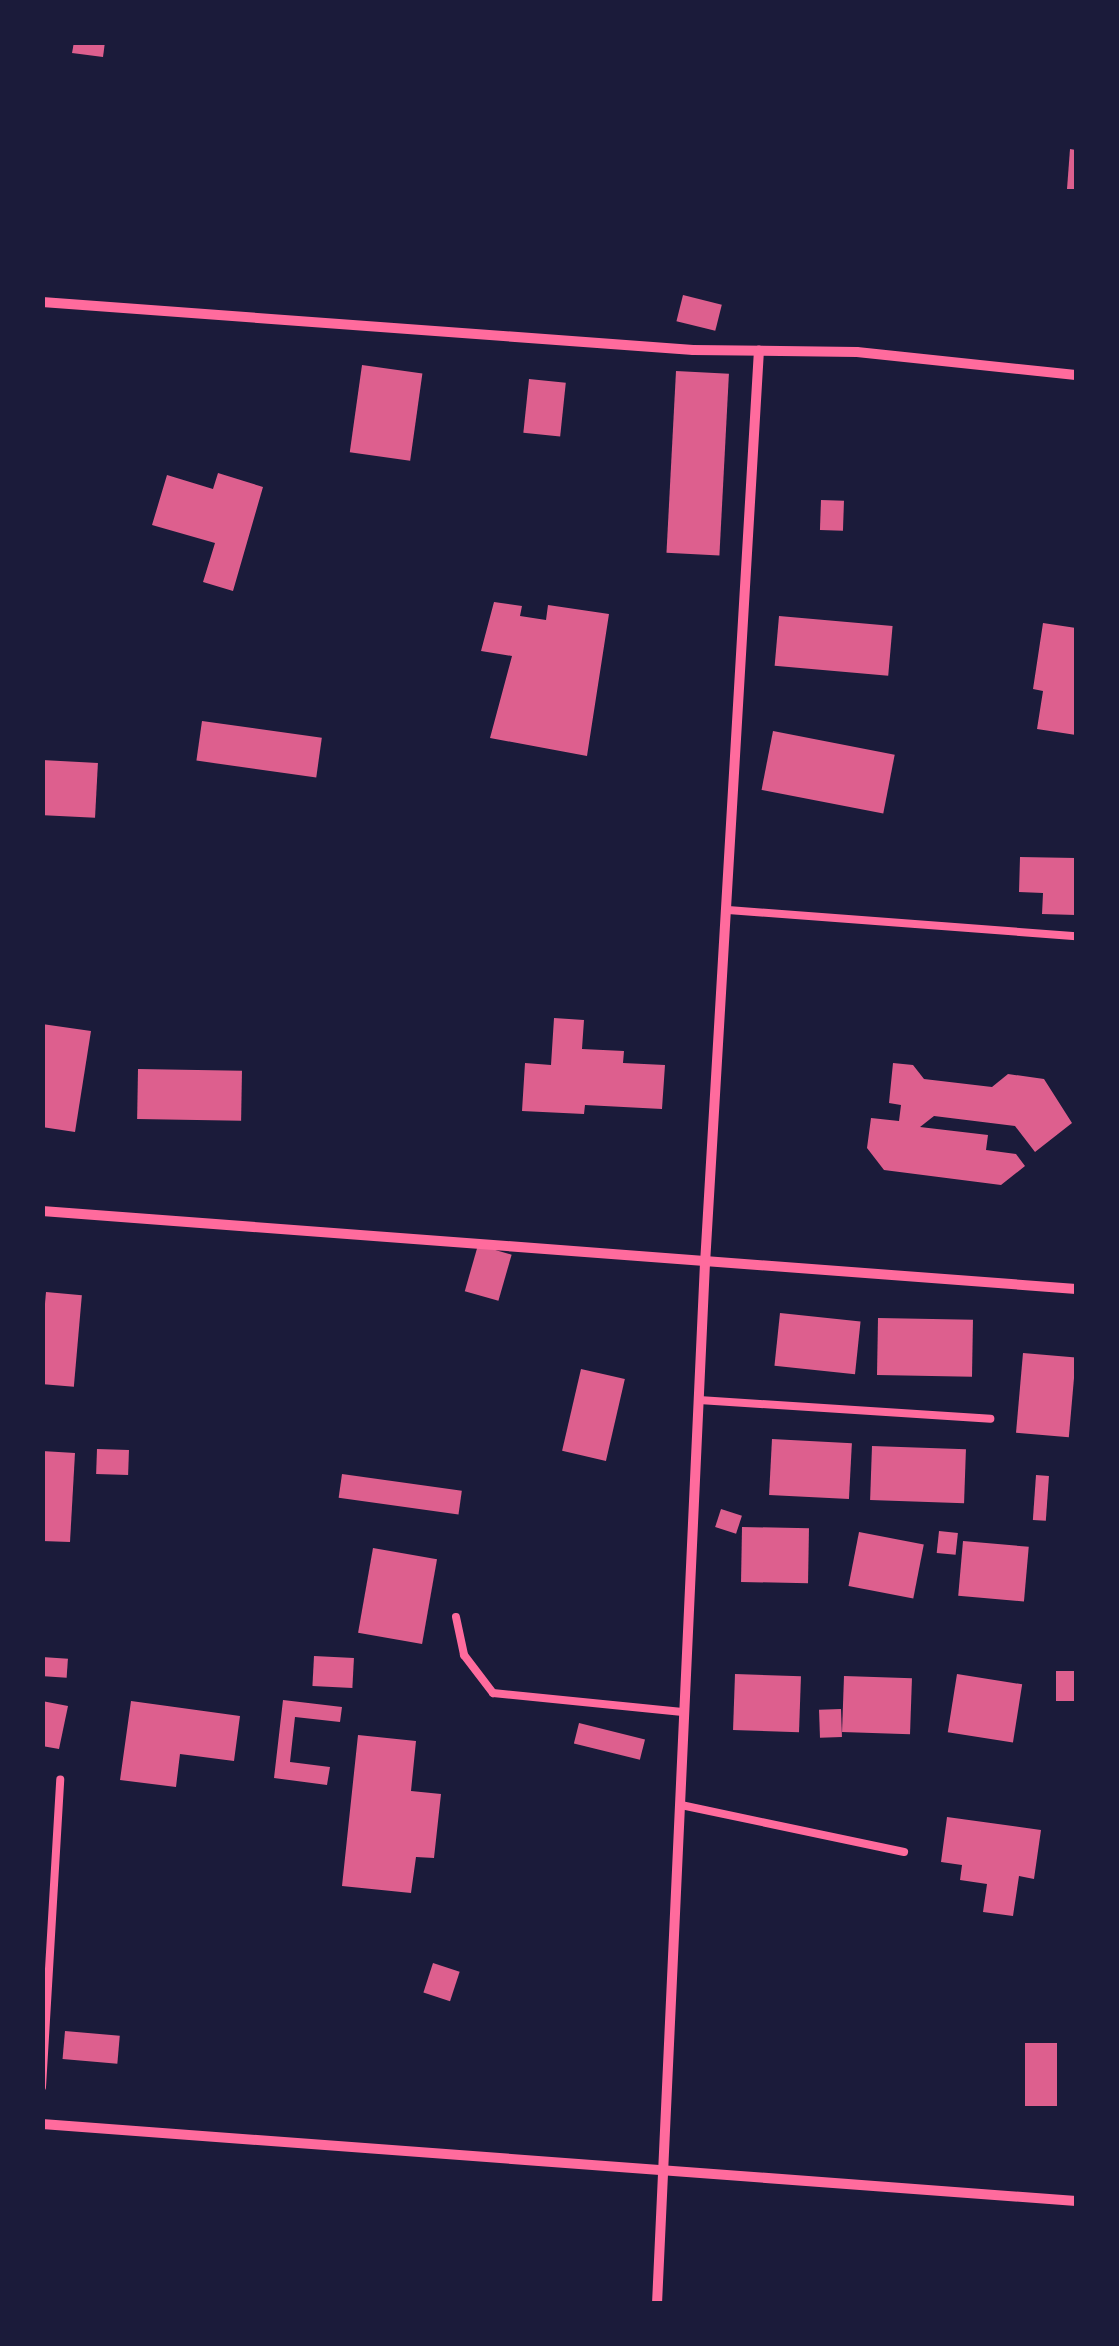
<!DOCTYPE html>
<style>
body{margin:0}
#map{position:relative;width:1119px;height:2346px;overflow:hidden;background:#1b1b3a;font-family:Commissioner,sans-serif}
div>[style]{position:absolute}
.building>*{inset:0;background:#dd5f8e;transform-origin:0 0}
.service>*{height:8px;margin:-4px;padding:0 4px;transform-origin:4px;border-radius:4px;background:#ff6b9d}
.minor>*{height:10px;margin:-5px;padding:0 5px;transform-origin:5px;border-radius:5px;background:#ff6b9d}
span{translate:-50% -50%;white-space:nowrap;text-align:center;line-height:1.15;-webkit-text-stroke:9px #1b1b3a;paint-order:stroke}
.frame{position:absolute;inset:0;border:45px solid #1b1b3a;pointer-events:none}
</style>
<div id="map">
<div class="building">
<div style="clip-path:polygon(74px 42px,105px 42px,103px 57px,72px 53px)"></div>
<div style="clip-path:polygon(1070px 149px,1076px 150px,1076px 189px,1067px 189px)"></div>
<div style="left:683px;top:295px;width:40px;height:27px;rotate:14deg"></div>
<div style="left:362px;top:365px;width:61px;height:88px;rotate:8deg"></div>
<div style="left:676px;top:371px;width:53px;height:182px;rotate:3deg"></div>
<div style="left:529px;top:379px;width:37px;height:54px;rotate:6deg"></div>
<div style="clip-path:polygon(218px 473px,263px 487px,233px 591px,203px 582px,215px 543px,152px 525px,167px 475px,213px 489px)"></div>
<div style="left:821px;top:500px;width:23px;height:30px;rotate:2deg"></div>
<div style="clip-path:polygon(494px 602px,522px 606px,520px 616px,546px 620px,548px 605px,609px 614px,587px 756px,490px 738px,512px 656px,481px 651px)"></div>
<div style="left:779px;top:616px;width:114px;height:50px;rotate:5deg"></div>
<div style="clip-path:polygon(1043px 623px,1076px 628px,1076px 735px,1037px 729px,1043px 691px,1033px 689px)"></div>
<div style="left:202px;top:721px;width:121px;height:40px;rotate:8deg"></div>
<div style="left:773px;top:731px;width:124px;height:60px;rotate:11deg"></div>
<div style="left:42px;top:760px;width:56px;height:55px;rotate:3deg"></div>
<div style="clip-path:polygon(1020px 857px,1076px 858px,1076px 915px,1042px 914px,1043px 893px,1019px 892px)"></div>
<div style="clip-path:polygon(554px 1018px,584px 1020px,582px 1049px,624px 1051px,623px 1063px,665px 1065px,662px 1109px,585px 1105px,584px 1114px,522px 1111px,525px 1063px,551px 1065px)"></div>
<div style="clip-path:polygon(42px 1024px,91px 1031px,75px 1132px,42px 1127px)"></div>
<div style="clip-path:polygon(893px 1063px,913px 1065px,924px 1079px,992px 1087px,1008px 1074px,1044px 1079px,1072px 1123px,1035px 1152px,1015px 1126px,934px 1116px,920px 1127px,988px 1135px,986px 1150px,1016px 1154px,1025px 1166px,1001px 1185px,884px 1170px,867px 1148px,871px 1118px,899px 1121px,901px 1105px,889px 1103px)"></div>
<div style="left:138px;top:1069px;width:104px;height:50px;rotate:1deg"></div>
<div style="left:478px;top:1245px;width:35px;height:48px;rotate:16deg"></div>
<div style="left:46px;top:1292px;width:36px;height:92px;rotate:5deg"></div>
<div style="left:780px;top:1313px;width:81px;height:53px;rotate:6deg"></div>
<div style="left:878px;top:1318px;width:95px;height:57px;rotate:1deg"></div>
<div style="left:1023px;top:1353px;width:53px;height:80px;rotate:5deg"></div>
<div style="left:581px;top:1369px;width:45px;height:84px;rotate:13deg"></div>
<div style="left:772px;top:1439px;width:80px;height:56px;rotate:3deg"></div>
<div style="left:872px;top:1446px;width:94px;height:54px;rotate:2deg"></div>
<div style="left:97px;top:1449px;width:32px;height:25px;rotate:2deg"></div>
<div style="clip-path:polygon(42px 1451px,75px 1453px,70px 1542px,42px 1541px)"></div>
<div style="left:342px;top:1474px;width:121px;height:24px;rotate:8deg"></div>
<div style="left:1036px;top:1475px;width:13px;height:45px;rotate:4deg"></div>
<div style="left:721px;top:1509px;width:22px;height:19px;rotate:18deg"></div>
<div style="left:742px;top:1527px;width:67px;height:55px;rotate:1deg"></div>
<div style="left:939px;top:1531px;width:19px;height:22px;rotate:6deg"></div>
<div style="left:859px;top:1532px;width:66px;height:55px;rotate:11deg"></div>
<div style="left:963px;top:1541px;width:66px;height:55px;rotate:5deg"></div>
<div style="left:373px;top:1548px;width:65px;height:86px;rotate:10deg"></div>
<div style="left:314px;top:1656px;width:40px;height:30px;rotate:3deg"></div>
<div style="left:42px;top:1657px;width:26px;height:19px;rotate:4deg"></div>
<div style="left:1056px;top:1671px;width:20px;height:30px"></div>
<div style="left:735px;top:1674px;width:66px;height:56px;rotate:2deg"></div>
<div style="left:957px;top:1674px;width:66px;height:59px;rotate:9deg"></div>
<div style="left:844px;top:1676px;width:68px;height:56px;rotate:2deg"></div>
<div style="clip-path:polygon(283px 1700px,342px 1707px,340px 1722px,295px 1717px,290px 1762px,330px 1767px,327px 1785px,274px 1778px)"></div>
<div style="clip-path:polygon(42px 1701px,68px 1706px,59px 1749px,42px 1746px)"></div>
<div style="clip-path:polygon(131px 1701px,240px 1716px,234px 1761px,180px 1754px,176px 1787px,120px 1780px)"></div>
<div style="left:841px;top:1709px;width:28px;height:22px;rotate:88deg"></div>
<div style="left:579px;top:1723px;width:68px;height:21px;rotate:14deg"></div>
<div style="clip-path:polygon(358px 1735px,416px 1741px,411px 1791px,441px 1794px,434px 1858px,416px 1857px,411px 1893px,342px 1886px)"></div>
<div style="clip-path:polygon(947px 1817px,1041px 1830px,1034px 1879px,1019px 1876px,1013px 1916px,983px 1912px,987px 1884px,960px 1880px,962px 1865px,941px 1862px)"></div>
<div style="left:433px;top:1963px;width:28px;height:31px;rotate:18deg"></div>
<div style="left:65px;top:2031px;width:55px;height:28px;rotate:5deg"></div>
<div style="left:1025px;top:2043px;width:32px;height:63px"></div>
</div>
<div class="service">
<div style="left:728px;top:910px;width:349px;rotate:4.3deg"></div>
<div style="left:699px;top:1400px;width:292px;rotate:3.7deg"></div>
<div style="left:456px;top:1617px;width:39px;rotate:78deg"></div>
<div style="left:464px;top:1655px;width:48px;rotate:52.7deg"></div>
<div style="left:493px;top:1693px;width:193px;rotate:5.7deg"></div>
<div style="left:681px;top:1805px;width:228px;rotate:11.9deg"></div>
<div style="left:42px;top:2087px;width:308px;rotate:-86.6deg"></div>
</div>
<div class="minor">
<div style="left:42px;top:302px;width:653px;rotate:4.22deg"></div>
<div style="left:693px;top:350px;width:164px;rotate:0.7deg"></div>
<div style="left:857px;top:352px;width:220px;rotate:6deg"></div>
<div style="left:42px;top:1211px;width:1037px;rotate:4.31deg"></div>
<div style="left:42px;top:2124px;width:1037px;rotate:4.26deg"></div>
<div style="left:657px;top:2304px;width:1041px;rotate:-87.36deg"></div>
<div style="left:705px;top:1264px;width:915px;rotate:-86.62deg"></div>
</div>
<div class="frame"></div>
</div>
